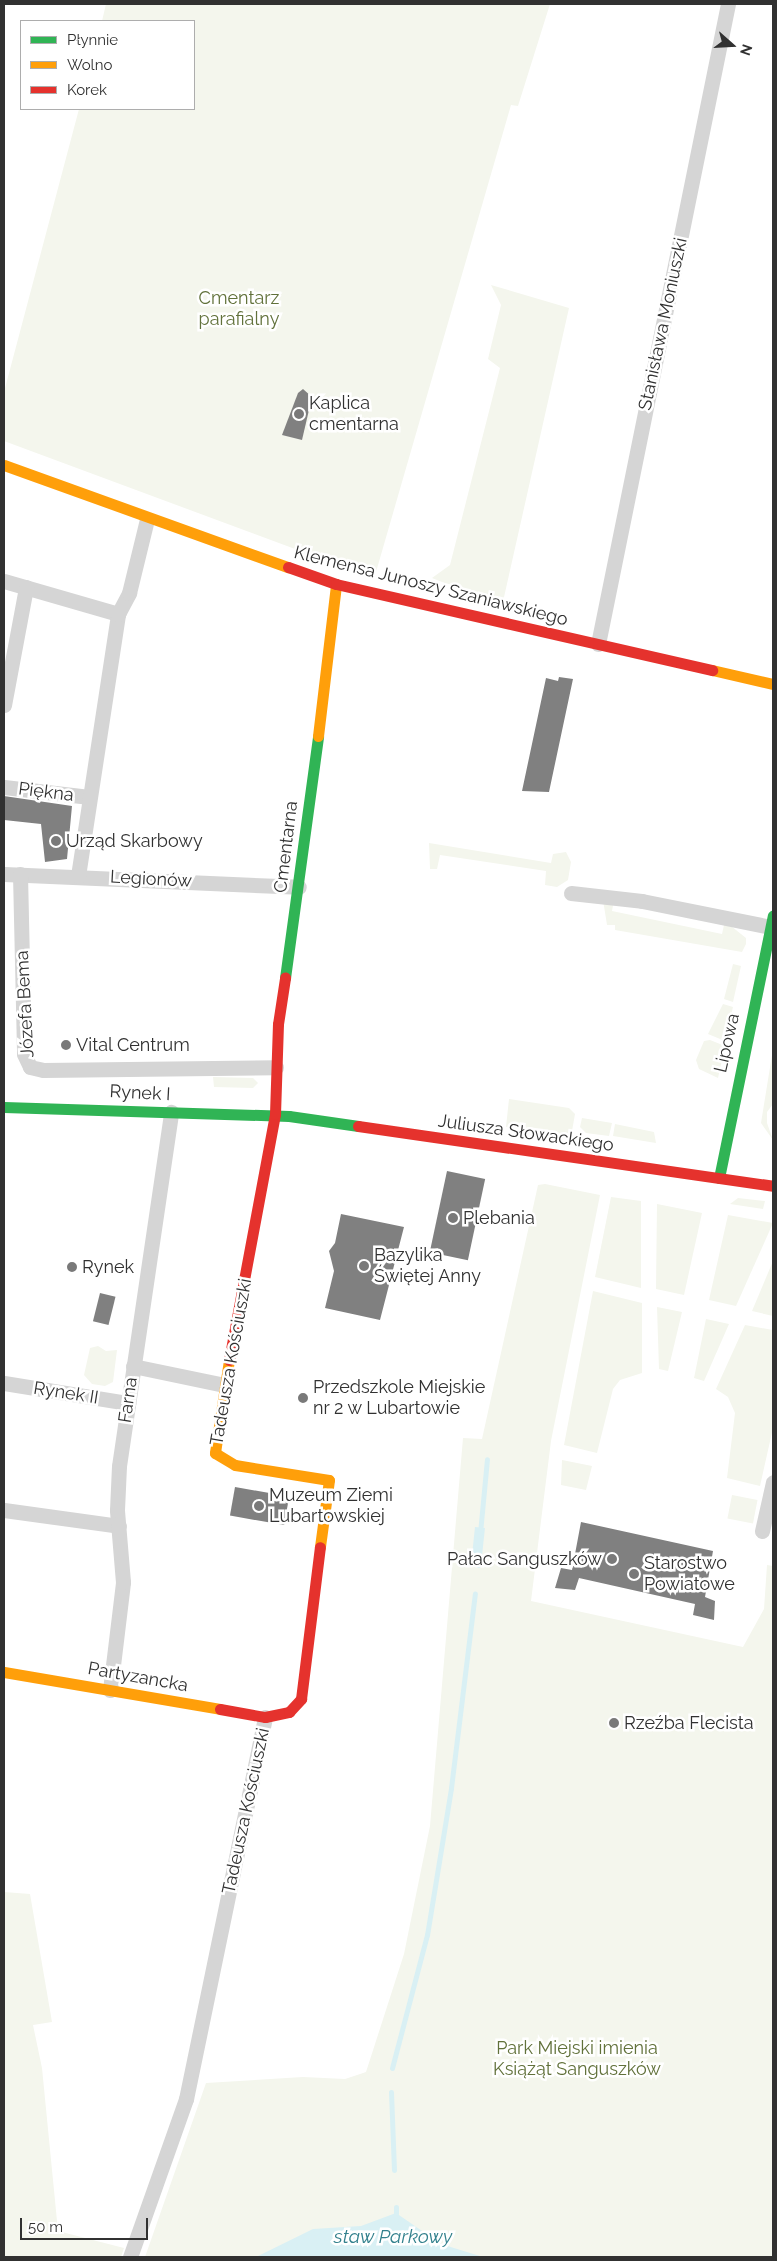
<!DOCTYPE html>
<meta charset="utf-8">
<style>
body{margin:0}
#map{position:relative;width:777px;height:2261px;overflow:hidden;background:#fff;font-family:Raleway,sans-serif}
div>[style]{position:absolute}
.green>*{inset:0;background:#f4f6ed;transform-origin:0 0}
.water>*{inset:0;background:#d9f0f4;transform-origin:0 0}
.stream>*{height:5px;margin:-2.5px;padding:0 2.5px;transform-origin:2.5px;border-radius:2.5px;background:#d9f0f4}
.building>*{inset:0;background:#808080;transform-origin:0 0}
.street>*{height:15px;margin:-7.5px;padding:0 7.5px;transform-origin:7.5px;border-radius:7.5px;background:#d5d5d5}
.fast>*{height:11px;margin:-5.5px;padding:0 5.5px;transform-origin:5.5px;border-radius:5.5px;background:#30b455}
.slow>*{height:11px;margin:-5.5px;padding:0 5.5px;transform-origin:5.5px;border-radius:5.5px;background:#ff9f0a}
.jam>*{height:11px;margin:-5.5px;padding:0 5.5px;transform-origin:5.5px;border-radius:5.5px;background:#e5322d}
.dots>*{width:14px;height:14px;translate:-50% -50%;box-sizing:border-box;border:2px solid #fff;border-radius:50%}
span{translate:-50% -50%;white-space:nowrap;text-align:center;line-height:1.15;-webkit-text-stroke:5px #fff;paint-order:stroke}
.park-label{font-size:18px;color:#61713a}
.street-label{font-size:18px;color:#313131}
.poi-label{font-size:18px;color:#313131}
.left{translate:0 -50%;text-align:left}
.right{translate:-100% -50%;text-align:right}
.water-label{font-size:19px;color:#33818d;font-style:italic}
.frame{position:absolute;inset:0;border:5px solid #313131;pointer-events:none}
.legend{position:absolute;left:20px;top:20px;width:175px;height:90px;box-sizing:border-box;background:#fff;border:1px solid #adadad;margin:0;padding:6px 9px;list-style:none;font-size:15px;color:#313131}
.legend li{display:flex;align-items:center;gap:10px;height:25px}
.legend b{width:25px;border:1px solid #adadad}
.north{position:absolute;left:707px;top:20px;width:50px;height:50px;-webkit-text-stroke:4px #fff;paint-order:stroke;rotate:109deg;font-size:14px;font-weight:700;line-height:20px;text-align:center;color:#313131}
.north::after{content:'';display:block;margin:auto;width:18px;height:22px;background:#313131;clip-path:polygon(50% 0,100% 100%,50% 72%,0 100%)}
.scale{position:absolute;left:20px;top:2218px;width:128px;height:22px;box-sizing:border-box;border:2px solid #313131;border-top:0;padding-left:6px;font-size:15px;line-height:18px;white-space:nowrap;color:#313131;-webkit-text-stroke:4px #fff;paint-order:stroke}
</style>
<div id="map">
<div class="green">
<div style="clip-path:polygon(106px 4px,550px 4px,518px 106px,511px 105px,376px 572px,322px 559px,4px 441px,4px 392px,79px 109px,194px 109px,194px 21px,102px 21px)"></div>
<div style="clip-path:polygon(491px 285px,569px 308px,502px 606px,432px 578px,450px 565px,500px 368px,488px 359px,501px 305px)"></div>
<div style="clip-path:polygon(429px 843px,551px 863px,553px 854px,566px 852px,571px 862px,568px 880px,557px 887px,545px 885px,546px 871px,440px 855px,437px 869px,430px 869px)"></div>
<div style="clip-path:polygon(603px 900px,614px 900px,612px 911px,722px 934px,724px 925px,731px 926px,746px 938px,746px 944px,742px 952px,615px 930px,615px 925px,607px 925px)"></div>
<div style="clip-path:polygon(733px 964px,741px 966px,733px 1002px,724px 999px)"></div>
<div style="clip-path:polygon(723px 1004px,733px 1007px,725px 1041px,708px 1034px)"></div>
<div style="clip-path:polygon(710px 1040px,725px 1046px,718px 1078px,699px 1069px,696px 1060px,704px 1041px)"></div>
<div style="clip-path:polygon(772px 1055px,773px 1104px,767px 1112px,767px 1123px,773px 1140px,761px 1123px)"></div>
<div style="clip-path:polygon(213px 1077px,253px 1078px,258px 1083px,253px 1088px,214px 1087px)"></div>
<div style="clip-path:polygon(509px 1099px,569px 1108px,575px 1114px,572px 1131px,564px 1136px,506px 1127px)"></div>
<div style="clip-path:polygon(582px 1118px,612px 1123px,609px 1136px,586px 1133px,580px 1127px)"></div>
<div style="clip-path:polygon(615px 1124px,654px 1132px,656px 1143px,613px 1136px)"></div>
<div style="clip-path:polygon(545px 1184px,600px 1195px,551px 1441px,531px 1601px,743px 1647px,764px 1609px,767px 1565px,773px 1566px,773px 2257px,145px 2257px,206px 2083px,303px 2077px,345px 2079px,366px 2072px,404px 1954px,430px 1826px,463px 1438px,482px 1439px,538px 1185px)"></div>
<div style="clip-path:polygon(611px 1197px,641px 1201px,641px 1288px,595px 1277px)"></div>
<div style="clip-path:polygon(738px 1198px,765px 1201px,763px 1209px,730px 1204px)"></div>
<div style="clip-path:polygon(657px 1204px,702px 1213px,684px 1295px,656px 1289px)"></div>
<div style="clip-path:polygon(728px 1215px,773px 1223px,736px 1306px,709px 1300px)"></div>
<div style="clip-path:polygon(773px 1261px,773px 1316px,752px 1311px)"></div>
<div style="clip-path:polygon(593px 1291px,642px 1303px,642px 1373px,620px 1380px,613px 1389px,597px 1453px,564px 1445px)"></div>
<div style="clip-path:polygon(657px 1307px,682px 1312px,668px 1371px,659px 1369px)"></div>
<div style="clip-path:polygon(706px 1319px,729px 1324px,704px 1381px,694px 1378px)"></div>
<div style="clip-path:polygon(745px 1325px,773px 1330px,773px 1428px,760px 1486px,727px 1478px,735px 1413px,728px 1397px,716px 1389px)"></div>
<div style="clip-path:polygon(98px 1346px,106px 1351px,117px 1350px,113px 1382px,105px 1386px,92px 1384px,84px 1375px,90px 1348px)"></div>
<div style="clip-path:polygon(562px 1460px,592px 1466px,586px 1490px,561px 1485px)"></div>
<div style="left:732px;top:1495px;width:26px;height:24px;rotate:11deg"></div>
<div style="clip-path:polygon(4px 1892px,30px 1894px,52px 2022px,33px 2025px,42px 2068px,58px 2231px,124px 2248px,121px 2257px,4px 2257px)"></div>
</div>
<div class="water">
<div style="left:475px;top:1527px;width:10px;height:33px;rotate:6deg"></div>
<div style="clip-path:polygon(396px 2213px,441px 2244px,483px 2257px,256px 2257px,313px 2229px,361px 2226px)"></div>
</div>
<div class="stream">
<div style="left:480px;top:1533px;width:74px;rotate:-84.6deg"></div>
<div style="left:478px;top:1565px;width:11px;rotate:-85deg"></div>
<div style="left:392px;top:2068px;width:138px;rotate:-75.3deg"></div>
<div style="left:427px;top:1935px;width:149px;rotate:-80.7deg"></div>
<div style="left:451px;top:1788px;width:196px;rotate:-83deg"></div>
<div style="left:391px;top:2092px;width:78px;rotate:87.8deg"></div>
<div style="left:396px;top:2213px;width:6px;rotate:-90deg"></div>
</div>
<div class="building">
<div style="clip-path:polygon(303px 389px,312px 397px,302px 440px,282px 435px,298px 393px)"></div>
<div style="clip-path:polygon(559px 677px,573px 679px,549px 792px,522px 791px,546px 678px,558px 681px)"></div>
<div style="clip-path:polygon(4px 796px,72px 806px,67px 859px,45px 862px,41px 824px,4px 820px)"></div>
<div style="left:447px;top:1171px;width:39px;height:83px;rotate:12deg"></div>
<div style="clip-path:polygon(341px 1214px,404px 1227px,380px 1320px,325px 1308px,334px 1271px,329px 1251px,335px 1243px)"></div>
<div style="left:100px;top:1293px;width:16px;height:29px;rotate:14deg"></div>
<div style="left:235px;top:1487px;width:55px;height:29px;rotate:10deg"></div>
<div style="clip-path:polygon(581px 1522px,713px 1551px,705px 1597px,715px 1601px,714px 1620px,693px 1615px,695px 1604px,579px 1578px,575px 1590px,555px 1588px,561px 1568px,572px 1570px)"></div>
</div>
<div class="street">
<div style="left:4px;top:581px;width:119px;rotate:16.1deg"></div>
<div style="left:598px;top:644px;width:653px;rotate:-78.52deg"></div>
<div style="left:4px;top:705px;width:120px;rotate:-79.4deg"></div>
<div style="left:4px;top:787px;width:86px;rotate:6.7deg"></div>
<div style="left:4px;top:874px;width:295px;rotate:2.5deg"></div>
<div style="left:20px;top:874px;width:180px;rotate:88.7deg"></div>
<div style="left:24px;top:1054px;width:14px;rotate:65deg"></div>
<div style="left:30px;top:1067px;width:13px;rotate:13deg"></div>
<div style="left:43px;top:1070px;width:233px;rotate:-0.7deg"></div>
<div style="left:78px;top:876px;width:265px;rotate:-81.3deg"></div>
<div style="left:118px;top:614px;width:24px;rotate:-62deg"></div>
<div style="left:129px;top:593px;width:76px;rotate:-76.3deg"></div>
<div style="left:571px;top:893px;width:71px;rotate:6.4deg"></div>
<div style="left:642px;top:901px;width:132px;rotate:11.4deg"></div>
<div style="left:133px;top:1366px;width:94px;rotate:11.7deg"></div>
<div style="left:4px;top:1383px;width:126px;rotate:9.2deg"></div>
<div style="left:4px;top:1510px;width:116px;rotate:7.9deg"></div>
<div style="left:762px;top:1531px;width:50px;rotate:-77.3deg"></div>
<div style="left:110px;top:1690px;width:109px;rotate:-83.1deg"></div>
<div style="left:123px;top:1582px;width:72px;rotate:-94.8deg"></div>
<div style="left:117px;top:1510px;width:44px;rotate:-87.4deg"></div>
<div style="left:119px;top:1466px;width:358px;rotate:-81.6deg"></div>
<div style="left:130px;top:2257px;width:168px;rotate:-70.5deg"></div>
<div style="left:186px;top:2099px;width:390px;rotate:-78.3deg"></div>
</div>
<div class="fast">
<div style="left:285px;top:978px;width:244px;rotate:-82.2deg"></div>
<div style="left:4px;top:1107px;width:285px;rotate:1.8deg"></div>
<div style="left:289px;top:1116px;width:70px;rotate:8.2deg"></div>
<div style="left:719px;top:1178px;width:268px;rotate:-78.4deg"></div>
</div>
<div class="slow">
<div style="left:4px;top:465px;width:302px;rotate:19.8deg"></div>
<div style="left:712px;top:670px;width:63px;rotate:12.9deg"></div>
<div style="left:318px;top:736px;width:153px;rotate:-83.2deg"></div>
<div style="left:229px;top:1360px;width:94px;rotate:98.6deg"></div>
<div style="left:215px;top:1453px;width:23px;rotate:31deg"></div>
<div style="left:235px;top:1465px;width:95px;rotate:9.1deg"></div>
<div style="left:329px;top:1480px;width:68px;rotate:97.7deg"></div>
<div style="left:4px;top:1672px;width:219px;rotate:9.7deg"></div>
</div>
<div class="jam">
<div style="left:288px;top:567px;width:51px;rotate:19.5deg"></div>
<div style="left:336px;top:584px;width:386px;rotate:12.9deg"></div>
<div style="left:358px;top:1126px;width:419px;rotate:8.2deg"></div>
<div style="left:229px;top:1360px;width:250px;rotate:-79.4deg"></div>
<div style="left:275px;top:1114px;width:90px;rotate:-88.1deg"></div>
<div style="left:278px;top:1024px;width:47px;rotate:-81.3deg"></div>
<div style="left:220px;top:1709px;width:46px;rotate:10.1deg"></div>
<div style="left:265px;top:1717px;width:25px;rotate:-12deg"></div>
<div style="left:289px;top:1712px;width:18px;rotate:-47deg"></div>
<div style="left:301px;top:1699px;width:153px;rotate:-82.9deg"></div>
</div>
<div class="dots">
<div style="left:299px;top:414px;background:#797979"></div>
<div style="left:56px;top:841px;background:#797979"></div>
<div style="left:66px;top:1045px;background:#797979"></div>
<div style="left:453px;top:1218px;background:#797979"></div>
<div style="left:364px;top:1266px;background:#797979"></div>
<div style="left:72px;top:1267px;background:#797979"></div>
<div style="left:303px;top:1398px;background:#797979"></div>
<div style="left:259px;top:1506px;background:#797979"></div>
<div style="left:612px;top:1559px;background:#797979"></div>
<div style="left:634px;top:1574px;background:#797979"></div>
<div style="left:614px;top:1723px;background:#797979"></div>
</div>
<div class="park-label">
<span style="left:239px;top:309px">Cmentarz<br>parafialny</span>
<span style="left:577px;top:2059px">Park Miejski imienia<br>Książąt Sanguszków</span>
</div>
<div class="street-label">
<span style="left:663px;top:324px;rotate:-78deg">Stanisława Moniuszki</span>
<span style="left:431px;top:586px;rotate:14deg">Klemensa Junoszy Szaniawskiego</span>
<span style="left:46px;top:792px;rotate:7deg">Piękna</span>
<span style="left:286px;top:847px;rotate:-83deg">Cmentarna</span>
<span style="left:151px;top:879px;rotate:3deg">Legionów</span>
<span style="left:25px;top:1004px;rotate:-93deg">Józefa Bema</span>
<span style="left:727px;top:1043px;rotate:-77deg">Lipowa</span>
<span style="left:140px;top:1093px;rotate:3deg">Rynek I</span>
<span style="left:526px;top:1133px;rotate:8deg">Juliusza Słowackiego</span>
<span style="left:231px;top:1362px;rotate:-80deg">Tadeusza Kościuszki</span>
<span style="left:66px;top:1393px;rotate:9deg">Rynek II</span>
<span style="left:128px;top:1400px;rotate:-82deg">Farna</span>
<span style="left:138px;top:1677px;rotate:10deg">Partyzancka</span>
<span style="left:246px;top:1811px;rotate:-78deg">Tadeusza Kościuszki</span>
</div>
<div class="poi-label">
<span class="left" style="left:309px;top:414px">Kaplica<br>cmentarna</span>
<span class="left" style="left:66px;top:841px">Urząd Skarbowy</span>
<span class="left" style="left:76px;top:1045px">Vital Centrum</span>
<span class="left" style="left:463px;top:1218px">Plebania</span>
<span class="left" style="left:374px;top:1266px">Bazylika<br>Świętej Anny</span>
<span class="left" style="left:82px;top:1267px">Rynek</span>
<span class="left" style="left:313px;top:1398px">Przedszkole Miejskie<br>nr 2 w Lubartowie</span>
<span class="left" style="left:269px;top:1506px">Muzeum Ziemi<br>Lubartowskiej</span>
<span class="right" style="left:602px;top:1559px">Pałac Sanguszków</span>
<span class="left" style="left:644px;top:1574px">Starostwo<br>Powiatowe</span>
<span class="left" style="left:624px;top:1723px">Rzeźba Flecista</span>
</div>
<div class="water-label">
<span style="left:393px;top:2237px">staw Parkowy</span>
</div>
<div class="frame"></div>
<ul class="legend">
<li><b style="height:6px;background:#30b455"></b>Płynnie</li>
<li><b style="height:6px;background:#ff9f0a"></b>Wolno</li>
<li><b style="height:6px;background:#e5322d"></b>Korek</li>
</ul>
<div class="north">N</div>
<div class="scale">50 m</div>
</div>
